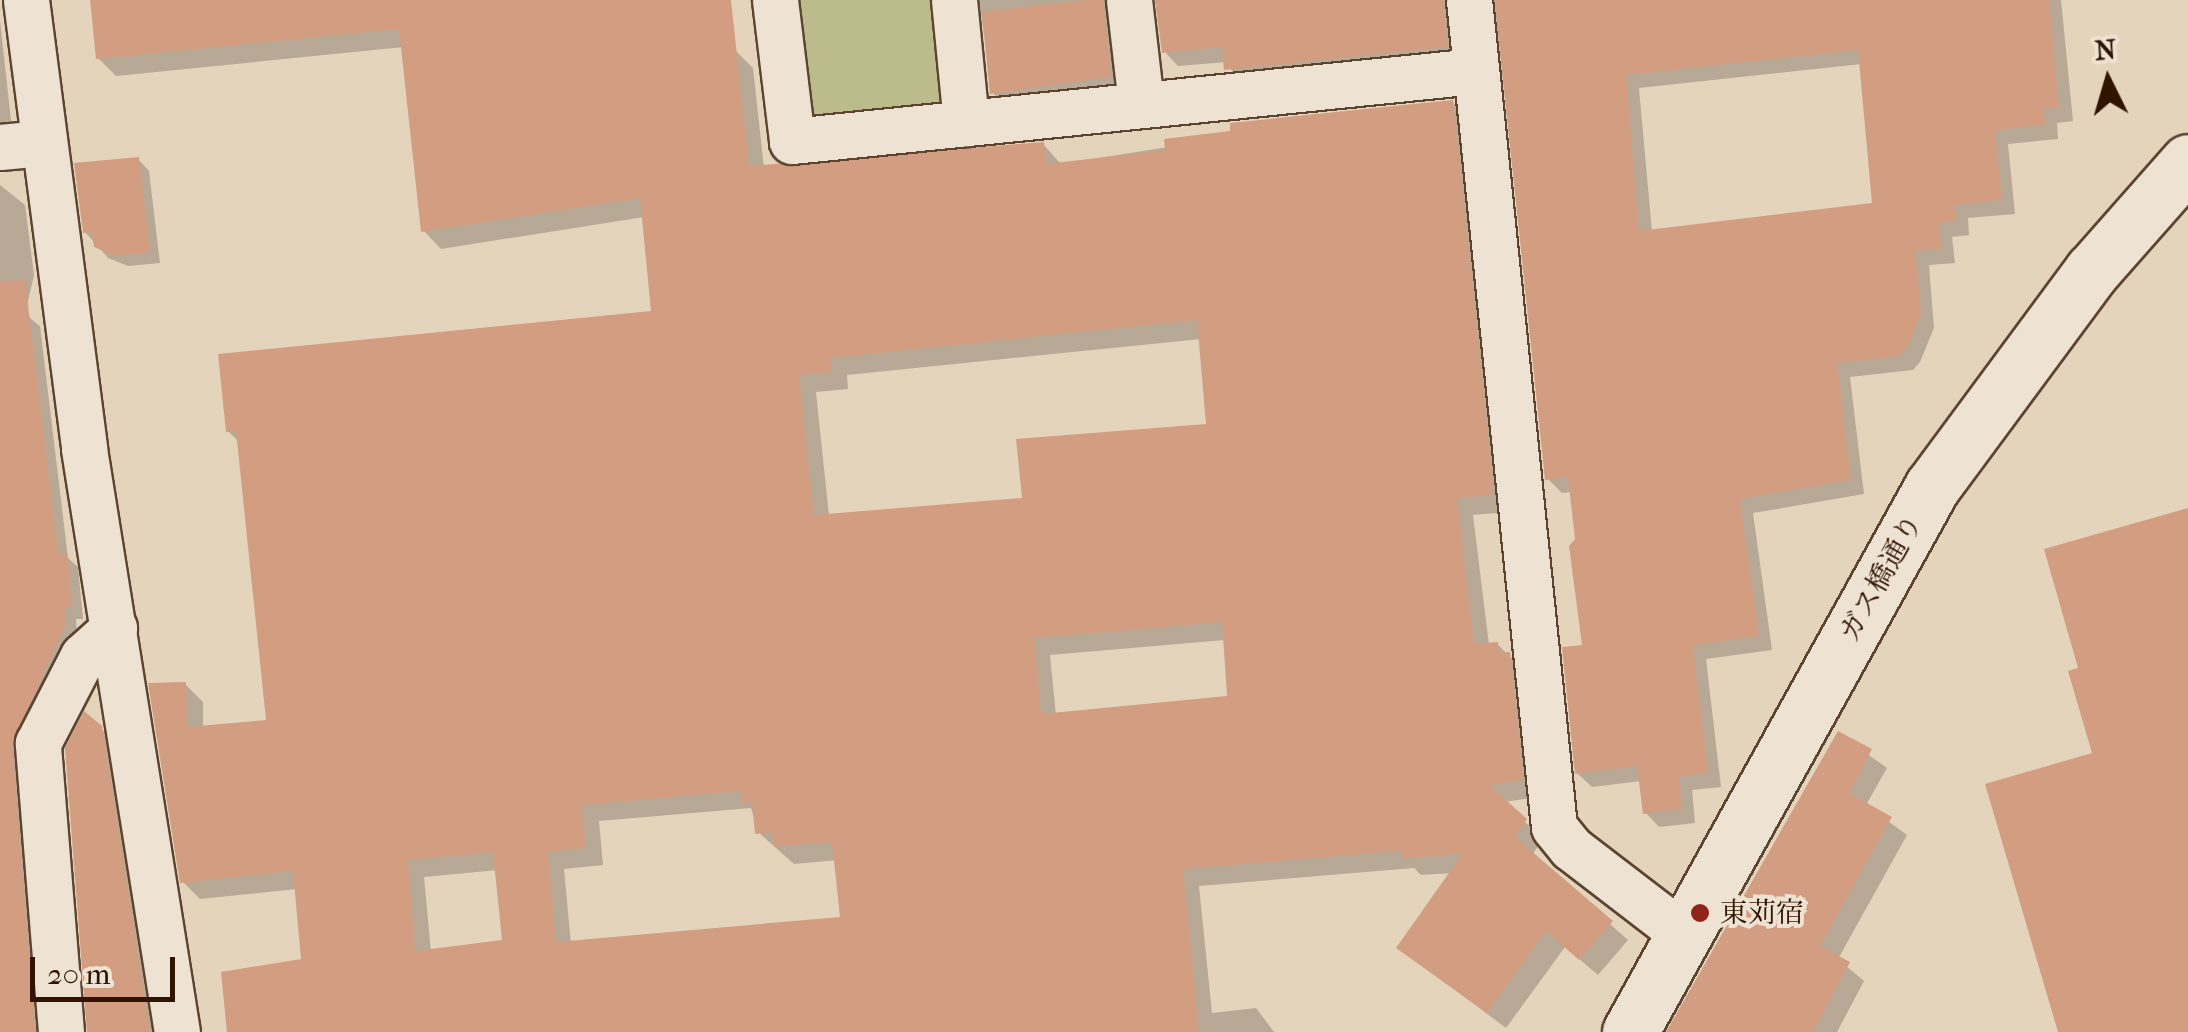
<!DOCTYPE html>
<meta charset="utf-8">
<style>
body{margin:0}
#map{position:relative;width:2188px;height:1032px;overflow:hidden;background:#e5d4bc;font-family:"IM FELL French Canon","Noto Serif JP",serif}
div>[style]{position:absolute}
.green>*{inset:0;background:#bcbb8b}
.shadow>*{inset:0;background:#0003}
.building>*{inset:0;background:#d39d81}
.roads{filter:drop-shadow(2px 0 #5d4430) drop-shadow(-2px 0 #5d4430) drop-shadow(0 2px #5d4430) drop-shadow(0 -2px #5d4430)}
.minor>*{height:45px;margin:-22.5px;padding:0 22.5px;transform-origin:22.5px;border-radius:22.5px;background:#eee3d3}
.secondary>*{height:55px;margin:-27.5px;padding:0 27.5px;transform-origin:27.5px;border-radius:27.5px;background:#eee3d3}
.dots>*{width:28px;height:28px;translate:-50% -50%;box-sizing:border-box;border:5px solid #eee3d3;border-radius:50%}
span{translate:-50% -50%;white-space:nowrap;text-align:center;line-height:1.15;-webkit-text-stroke:8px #eee3d3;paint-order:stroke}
.street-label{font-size:28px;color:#301401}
.poi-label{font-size:28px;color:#301401}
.left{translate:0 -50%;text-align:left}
.north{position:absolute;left:2058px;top:30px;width:100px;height:100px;-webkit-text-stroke:8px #eee3d3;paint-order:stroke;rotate:355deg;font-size:28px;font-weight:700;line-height:40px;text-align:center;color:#301401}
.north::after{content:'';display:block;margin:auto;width:35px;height:45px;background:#301401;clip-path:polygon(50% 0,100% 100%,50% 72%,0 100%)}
.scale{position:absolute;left:30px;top:957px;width:145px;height:45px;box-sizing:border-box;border:5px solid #301401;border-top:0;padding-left:12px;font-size:30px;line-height:35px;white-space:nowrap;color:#301401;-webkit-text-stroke:8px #eee3d3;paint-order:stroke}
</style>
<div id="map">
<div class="green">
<div style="clip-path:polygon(793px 0,938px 0,948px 97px,937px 112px,819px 126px,804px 111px)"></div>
</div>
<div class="shadow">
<div style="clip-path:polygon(evenodd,92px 0,727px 0,735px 50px,753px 68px,764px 168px,1043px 144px,1061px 164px,1452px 102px,1470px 120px,1508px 512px,1473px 515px,1489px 645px,1497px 644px,1526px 672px,1539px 797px,1504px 802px,1543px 839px,1532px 855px,1628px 940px,1598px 975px,1565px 947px,1506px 1028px,1399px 948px,1453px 873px,1421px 875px,1414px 868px,1199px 886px,1212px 1013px,1256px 1008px,1274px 1032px,229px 1032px,303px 961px,297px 889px,200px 899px,182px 881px,185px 684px,203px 702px,203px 728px,269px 722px,240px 443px,228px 431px,653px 313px,644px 217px,441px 249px,424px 231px,404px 47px,116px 76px,98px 58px,92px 0,1201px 339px,1209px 426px,1024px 500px,829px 516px,816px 392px,848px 389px,847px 375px,1201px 339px,92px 0,1225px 640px,1229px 698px,1056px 715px,1050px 655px,1225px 640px,92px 0,751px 808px,758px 832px,794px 864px,837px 860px,843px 920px,571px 944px,564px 869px,603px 865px,599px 821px,751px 808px,92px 0,498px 870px,505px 942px,431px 952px,424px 877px,498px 870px)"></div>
<div style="clip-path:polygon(979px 0,1124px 0,1125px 91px,1007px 108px,993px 93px)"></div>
<div style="clip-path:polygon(1155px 0,1464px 0,1461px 61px,1241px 84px,1226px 62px,1178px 66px,1164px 51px)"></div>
<div style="clip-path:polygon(evenodd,1494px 0,2061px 0,2073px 121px,2057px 123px,2058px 139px,2008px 144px,2015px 214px,1968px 218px,1969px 235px,1952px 237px,1955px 263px,1929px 265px,1934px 328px,1920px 362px,1913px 370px,1850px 377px,1864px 494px,1753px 513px,1772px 650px,1706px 659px,1721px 787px,1692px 790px,1695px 823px,1659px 827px,1645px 812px,1641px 781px,1592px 787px,1577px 773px,1585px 647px,1578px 539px,1572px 492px,1562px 493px,1547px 478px,1494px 0,1862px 64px,1875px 205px,1652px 232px,1639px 88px,1862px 64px)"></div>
<div style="clip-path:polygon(0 20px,12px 130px,0 132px)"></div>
<div style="clip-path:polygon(138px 159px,149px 171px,160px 263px,128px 266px,108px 258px,85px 232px)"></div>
<div style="clip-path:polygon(0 185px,25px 205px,34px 275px,25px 314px,40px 326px,68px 558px,78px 567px,83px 619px,76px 619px,77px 637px,23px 758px,44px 1032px,0 1032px)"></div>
<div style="clip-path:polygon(100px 728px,108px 736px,155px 1032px,89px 1032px)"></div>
<div style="clip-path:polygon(1839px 734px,1887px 768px,1866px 805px,1907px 835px,1838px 959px,1864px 981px,1837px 1032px,1675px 1032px)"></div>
</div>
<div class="building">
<div style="clip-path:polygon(evenodd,90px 0,731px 0,749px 166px,1044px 142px,1046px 164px,1165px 150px,1164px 139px,1230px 131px,1230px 123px,1453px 100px,1493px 486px,1491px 495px,1457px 498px,1474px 644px,1498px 642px,1499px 653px,1510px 652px,1523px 780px,1489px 785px,1527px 819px,1515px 837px,1613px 921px,1579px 960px,1546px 931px,1487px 1013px,1396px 948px,1463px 853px,1401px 859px,1401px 851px,1183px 869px,1199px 1032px,227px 1032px,221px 972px,301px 959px,293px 871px,180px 883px,148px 683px,186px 682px,187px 727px,266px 720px,236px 431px,226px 432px,218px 354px,651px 311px,640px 198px,421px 232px,399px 29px,96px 59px,90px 0,1197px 320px,1206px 424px,1016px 439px,1022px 498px,814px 515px,799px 375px,832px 372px,830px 358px,1197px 320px,90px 0,1222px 622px,1227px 696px,1041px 714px,1034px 638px,1222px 622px,90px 0,741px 791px,742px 803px,752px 802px,755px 834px,772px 832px,774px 847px,832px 842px,840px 917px,556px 942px,548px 852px,586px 848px,582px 805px,741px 791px,90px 0,493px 852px,502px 940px,415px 951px,408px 860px,493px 852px)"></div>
<div style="clip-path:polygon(1085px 0,1103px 0,1111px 77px,990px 94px,982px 12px)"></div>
<div style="clip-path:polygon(1155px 0,1443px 0,1447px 47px,1224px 70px,1222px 47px,1162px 53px)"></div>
<div style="clip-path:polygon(evenodd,1495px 0,2049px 0,2059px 107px,2044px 109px,2045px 125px,1995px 130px,2002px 200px,1954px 205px,1956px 221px,1939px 223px,1941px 249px,1915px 251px,1921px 313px,1907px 348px,1898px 356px,1837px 363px,1851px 480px,1740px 499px,1759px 636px,1693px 645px,1708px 773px,1679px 776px,1682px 809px,1643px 814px,1637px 766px,1575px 774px,1562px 647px,1582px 645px,1569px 546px,1575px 539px,1568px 477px,1545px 480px,1495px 0,1858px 50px,1872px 203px,1639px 231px,1626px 75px,1858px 50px)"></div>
<div style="clip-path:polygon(139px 157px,150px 252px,115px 256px,94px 247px,92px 232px,83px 233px,74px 163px)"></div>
<div style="clip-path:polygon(25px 280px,57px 543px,59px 553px,67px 553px,72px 608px,65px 608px,66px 624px,12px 744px,35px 1032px,0 1032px,0 281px)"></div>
<div style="clip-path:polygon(2188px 508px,2188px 1032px,2058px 1032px,1985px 784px,2092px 753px,2068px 671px,2078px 668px,2044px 549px)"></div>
<div style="clip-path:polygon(84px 711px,102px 726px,150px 1032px,87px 1032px,65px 748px)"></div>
<div style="clip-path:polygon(1838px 731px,1872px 749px,1849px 793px,1892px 817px,1820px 946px,1850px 962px,1813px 1032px,1666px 1032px)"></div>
</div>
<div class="roads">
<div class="minor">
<div style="left:26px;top:0;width:453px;rotate:82.6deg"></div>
<div style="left:84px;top:449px;width:590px;rotate:80.94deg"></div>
<div style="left:775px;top:0;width:142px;rotate:83.1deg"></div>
<div style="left:792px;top:141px;width:687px;rotate:-5.85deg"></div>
<div style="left:954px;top:0;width:124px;rotate:84.4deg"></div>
<div style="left:1129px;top:0;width:105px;rotate:83.4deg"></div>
<div style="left:1469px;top:0;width:831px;rotate:84.13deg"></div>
<div style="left:1554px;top:827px;width:27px;rotate:51deg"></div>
<div style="left:1571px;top:848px;width:141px;rotate:37.5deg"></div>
<div style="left:0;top:147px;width:43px;rotate:-5.3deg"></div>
<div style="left:61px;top:1032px;width:290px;rotate:-94.6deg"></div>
<div style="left:38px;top:743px;width:98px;rotate:-62.7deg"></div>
<div style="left:83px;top:656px;width:42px;rotate:-42.1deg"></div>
</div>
<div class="secondary">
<div style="left:1630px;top:1032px;width:623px;rotate:-61.01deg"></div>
<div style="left:1932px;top:487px;width:269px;rotate:-53.5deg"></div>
<div style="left:2092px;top:271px;width:145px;rotate:-48.6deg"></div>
</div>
</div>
<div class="dots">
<div style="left:1700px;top:913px;background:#8f2418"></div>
</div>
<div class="street-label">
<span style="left:1881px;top:578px;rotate:-61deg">ガス橋通り</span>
</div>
<div class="poi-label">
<span class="left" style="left:1720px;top:913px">東苅宿</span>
</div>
<div class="north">N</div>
<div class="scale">20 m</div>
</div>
